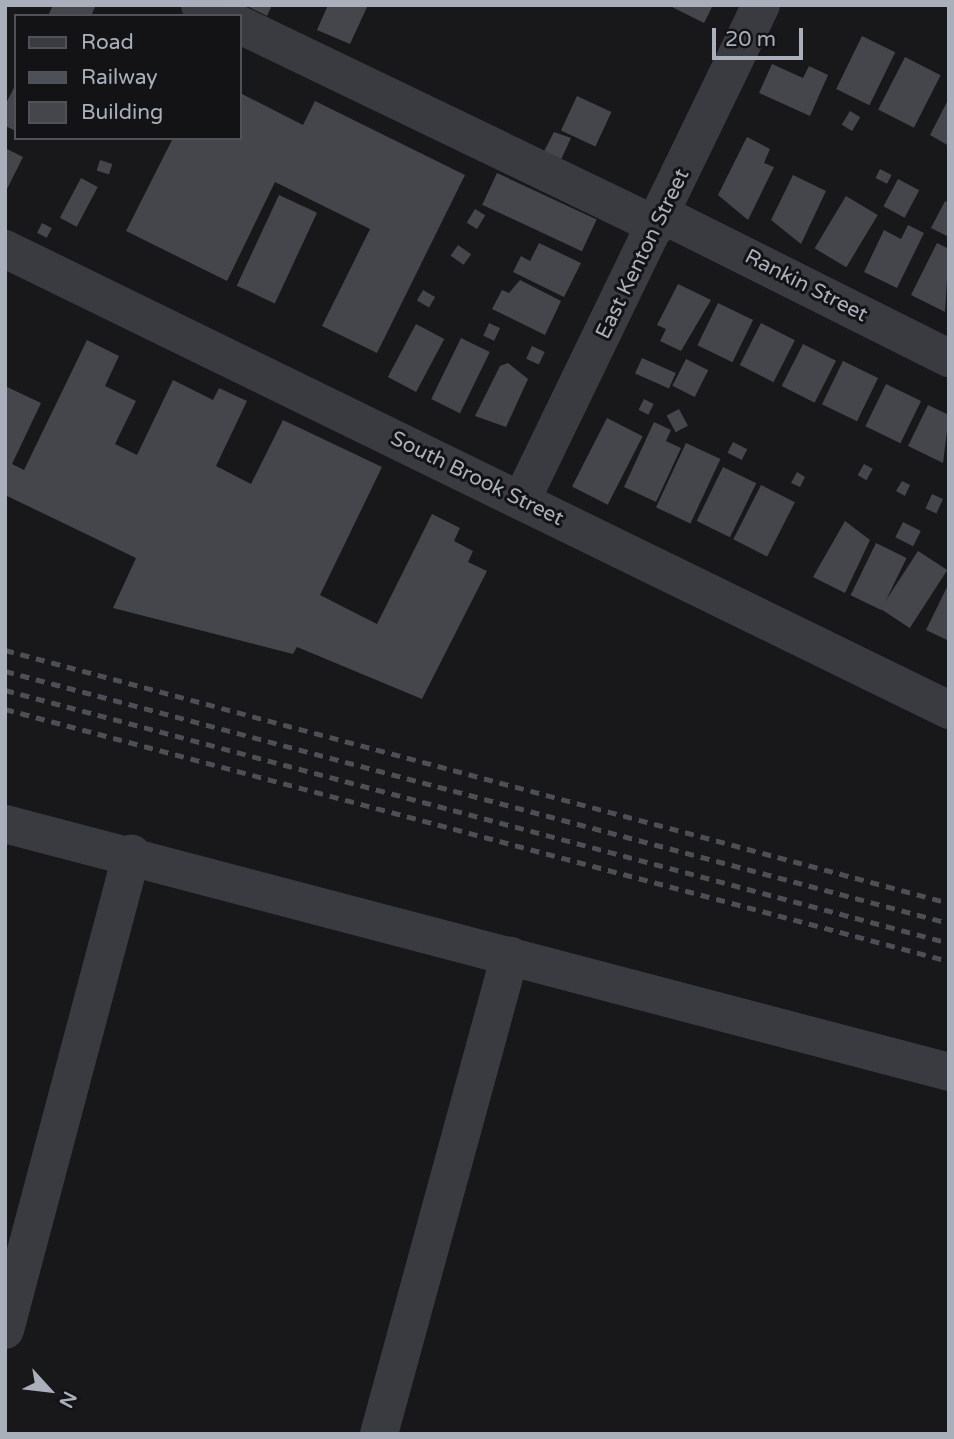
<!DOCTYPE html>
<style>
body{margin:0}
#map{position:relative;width:954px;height:1439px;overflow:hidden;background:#18181b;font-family:"Varela Round",sans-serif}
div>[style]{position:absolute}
.building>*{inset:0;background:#44464b;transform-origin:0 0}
.minor>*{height:38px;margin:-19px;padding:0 19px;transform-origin:19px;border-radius:19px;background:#393b40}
.rail>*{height:5px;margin-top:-2.5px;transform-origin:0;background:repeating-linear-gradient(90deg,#4c4f55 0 9px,transparent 0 16px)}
span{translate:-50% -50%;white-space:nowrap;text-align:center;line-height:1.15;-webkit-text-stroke:6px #131316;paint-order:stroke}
.street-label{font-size:21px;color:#aab0bb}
.frame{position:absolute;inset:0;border:7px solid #aab0bb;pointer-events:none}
.legend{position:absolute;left:14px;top:14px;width:228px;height:126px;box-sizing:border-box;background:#131316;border:2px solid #4f5258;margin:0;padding:9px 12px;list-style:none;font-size:21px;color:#aab0bb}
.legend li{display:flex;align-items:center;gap:14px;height:35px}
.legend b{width:35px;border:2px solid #4f5258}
.north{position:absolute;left:14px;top:1355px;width:70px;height:70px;-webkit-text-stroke:5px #131316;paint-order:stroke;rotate:117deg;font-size:19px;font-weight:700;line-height:28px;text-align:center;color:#aab0bb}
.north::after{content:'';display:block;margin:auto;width:24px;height:32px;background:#aab0bb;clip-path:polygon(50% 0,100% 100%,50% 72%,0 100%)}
.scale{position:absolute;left:712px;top:28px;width:91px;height:32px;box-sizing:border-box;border:4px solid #aab0bb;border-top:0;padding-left:9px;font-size:21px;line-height:24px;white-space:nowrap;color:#aab0bb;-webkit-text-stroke:5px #131316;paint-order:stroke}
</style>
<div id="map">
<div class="building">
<div style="clip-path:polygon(53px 5px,96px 5px,91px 16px,48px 16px)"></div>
<div style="clip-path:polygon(245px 5px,272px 5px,267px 16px)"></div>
<div style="clip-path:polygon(328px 5px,368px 5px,350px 44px,317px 30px)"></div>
<div style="clip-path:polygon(668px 5px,713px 5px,704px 23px)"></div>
<div style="left:862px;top:36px;width:37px;height:59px;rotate:26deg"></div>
<div style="left:905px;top:57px;width:40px;height:59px;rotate:27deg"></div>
<div style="clip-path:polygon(772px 64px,803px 78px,809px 66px,828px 75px,810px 116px,759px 93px)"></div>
<div style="clip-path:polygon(16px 84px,16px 131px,5px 126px,5px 105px)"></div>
<div style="clip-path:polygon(240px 93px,303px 125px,315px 101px,465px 175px,377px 353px,322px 326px,370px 229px,275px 182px,227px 281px,126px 231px,173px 138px,240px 138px)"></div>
<div style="left:577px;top:96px;width:38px;height:38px;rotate:25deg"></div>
<div style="clip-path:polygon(949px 98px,949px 146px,930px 135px)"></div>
<div style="left:850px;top:111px;width:12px;height:16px;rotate:31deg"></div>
<div style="clip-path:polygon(554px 132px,571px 138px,558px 166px,541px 157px)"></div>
<div style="clip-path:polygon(747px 137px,770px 149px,764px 163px,774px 167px,748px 220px,718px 195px)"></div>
<div style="clip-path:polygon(5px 148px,23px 157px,5px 193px)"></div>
<div style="left:100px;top:160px;width:13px;height:11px;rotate:18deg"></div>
<div style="left:880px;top:169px;width:13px;height:10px;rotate:27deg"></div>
<div style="left:497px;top:173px;width:110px;height:35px;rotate:25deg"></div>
<div style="clip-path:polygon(793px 175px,826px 191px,801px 244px,771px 220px)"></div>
<div style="left:81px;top:178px;width:19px;height:45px;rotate:28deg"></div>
<div style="left:898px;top:179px;width:24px;height:31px;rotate:28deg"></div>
<div style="left:279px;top:195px;width:42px;height:100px;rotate:25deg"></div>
<div style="left:846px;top:196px;width:37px;height:61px;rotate:31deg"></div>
<div style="clip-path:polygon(945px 201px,949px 203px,947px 236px,931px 228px)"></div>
<div style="left:475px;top:209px;width:12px;height:16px;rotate:31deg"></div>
<div style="left:42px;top:223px;width:11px;height:11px;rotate:27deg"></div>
<div style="clip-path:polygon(908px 225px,924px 233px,897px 288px,864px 272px,884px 230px,901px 239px)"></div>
<div style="clip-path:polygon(539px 243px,581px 263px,564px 297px,513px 272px,521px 256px,530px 261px)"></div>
<div style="clip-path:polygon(937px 243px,949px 249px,945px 312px,911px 295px)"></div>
<div style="left:458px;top:245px;width:16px;height:13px;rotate:35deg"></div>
<div style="clip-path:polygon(520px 280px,561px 301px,545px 335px,492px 309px,502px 290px,509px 293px)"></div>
<div style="clip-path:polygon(678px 284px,711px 300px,681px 351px,660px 341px,666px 329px,657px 325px)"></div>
<div style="left:423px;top:290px;width:14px;height:12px;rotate:30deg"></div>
<div style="left:718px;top:303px;width:39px;height:47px;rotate:26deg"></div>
<div style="left:489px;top:323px;width:12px;height:14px;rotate:24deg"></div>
<div style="left:761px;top:323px;width:38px;height:47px;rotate:27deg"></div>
<div style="left:416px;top:324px;width:32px;height:60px;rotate:28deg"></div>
<div style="left:461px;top:338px;width:32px;height:68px;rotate:26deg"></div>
<div style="clip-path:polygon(87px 340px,119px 356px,105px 386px,136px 401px,115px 444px,137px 455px,173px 380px,213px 400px,219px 388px,247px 401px,216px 466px,251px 484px,283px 420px,382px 467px,320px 595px,377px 624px,432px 514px,460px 528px,454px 541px,473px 551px,468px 562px,487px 571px,422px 699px,297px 647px,293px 654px,113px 608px,136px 558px,5px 495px,5px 386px,41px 403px,12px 464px,24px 470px)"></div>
<div style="left:803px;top:344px;width:37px;height:47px;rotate:27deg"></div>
<div style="left:532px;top:346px;width:14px;height:14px;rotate:25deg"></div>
<div style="left:642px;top:358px;width:37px;height:17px;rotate:24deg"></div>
<div style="left:686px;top:359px;width:25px;height:30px;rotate:27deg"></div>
<div style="left:843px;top:361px;width:39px;height:48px;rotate:26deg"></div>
<div style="clip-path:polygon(508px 363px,528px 379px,506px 427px,475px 416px,500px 366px)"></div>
<div style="left:886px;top:384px;width:39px;height:47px;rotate:26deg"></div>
<div style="left:644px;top:399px;width:11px;height:12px;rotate:27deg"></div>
<div style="clip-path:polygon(928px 405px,949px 415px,943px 463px,908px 446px)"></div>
<div style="left:679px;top:409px;width:19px;height:14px;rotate:62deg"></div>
<div style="left:607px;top:418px;width:40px;height:77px;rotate:27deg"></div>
<div style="clip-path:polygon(654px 422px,671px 430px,666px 441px,681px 448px,656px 502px,624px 487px)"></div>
<div style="left:733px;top:442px;width:16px;height:12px;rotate:27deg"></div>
<div style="left:686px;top:443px;width:38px;height:71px;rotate:25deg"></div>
<div style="left:864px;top:464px;width:10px;height:13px;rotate:29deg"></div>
<div style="left:723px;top:467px;width:37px;height:60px;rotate:26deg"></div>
<div style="clip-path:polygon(797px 472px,805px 477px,800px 487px,791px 483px)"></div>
<div style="clip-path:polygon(902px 481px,910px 485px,905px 496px,896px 491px)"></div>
<div style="left:761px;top:485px;width:38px;height:61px;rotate:27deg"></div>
<div style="left:932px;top:494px;width:12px;height:16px;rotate:24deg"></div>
<div style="clip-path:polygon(845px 521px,870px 540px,845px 593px,813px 577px)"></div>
<div style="left:903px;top:522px;width:20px;height:17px;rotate:27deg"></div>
<div style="left:876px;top:543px;width:34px;height:58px;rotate:26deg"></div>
<div style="left:918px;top:551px;width:35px;height:69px;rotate:33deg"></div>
<div style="clip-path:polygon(949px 583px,949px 641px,926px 630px)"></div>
</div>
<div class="minor">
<div style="left:200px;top:5px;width:24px;rotate:28deg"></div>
<div style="left:240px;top:25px;width:463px;rotate:25.7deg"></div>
<div style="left:663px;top:215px;width:320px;rotate:26.6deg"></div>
<div style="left:5px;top:249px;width:1051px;rotate:26.03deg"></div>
<div style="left:521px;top:501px;width:551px;rotate:-64.18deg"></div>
<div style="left:5px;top:824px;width:976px;rotate:14.72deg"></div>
<div style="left:5px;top:1330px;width:493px;rotate:-75.1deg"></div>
<div style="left:379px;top:1434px;width:496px;rotate:-74.7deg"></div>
</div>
<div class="rail">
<div style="left:5px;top:650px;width:977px;rotate:15deg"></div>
<div style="left:5px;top:671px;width:977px;rotate:14.95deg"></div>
<div style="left:5px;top:690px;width:977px;rotate:15deg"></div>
<div style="left:5px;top:709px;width:977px;rotate:14.95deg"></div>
</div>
<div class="street-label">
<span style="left:643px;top:254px;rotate:-64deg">East Kenton Street</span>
<span style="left:806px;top:286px;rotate:27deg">Rankin Street</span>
<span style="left:477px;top:479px;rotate:26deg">South Brook Street</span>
</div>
<div class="frame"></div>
<ul class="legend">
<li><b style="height:9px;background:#393b40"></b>Road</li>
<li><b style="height:9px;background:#4c4f55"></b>Railway</li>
<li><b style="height:19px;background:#44464b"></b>Building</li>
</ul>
<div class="north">N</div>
<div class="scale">20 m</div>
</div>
